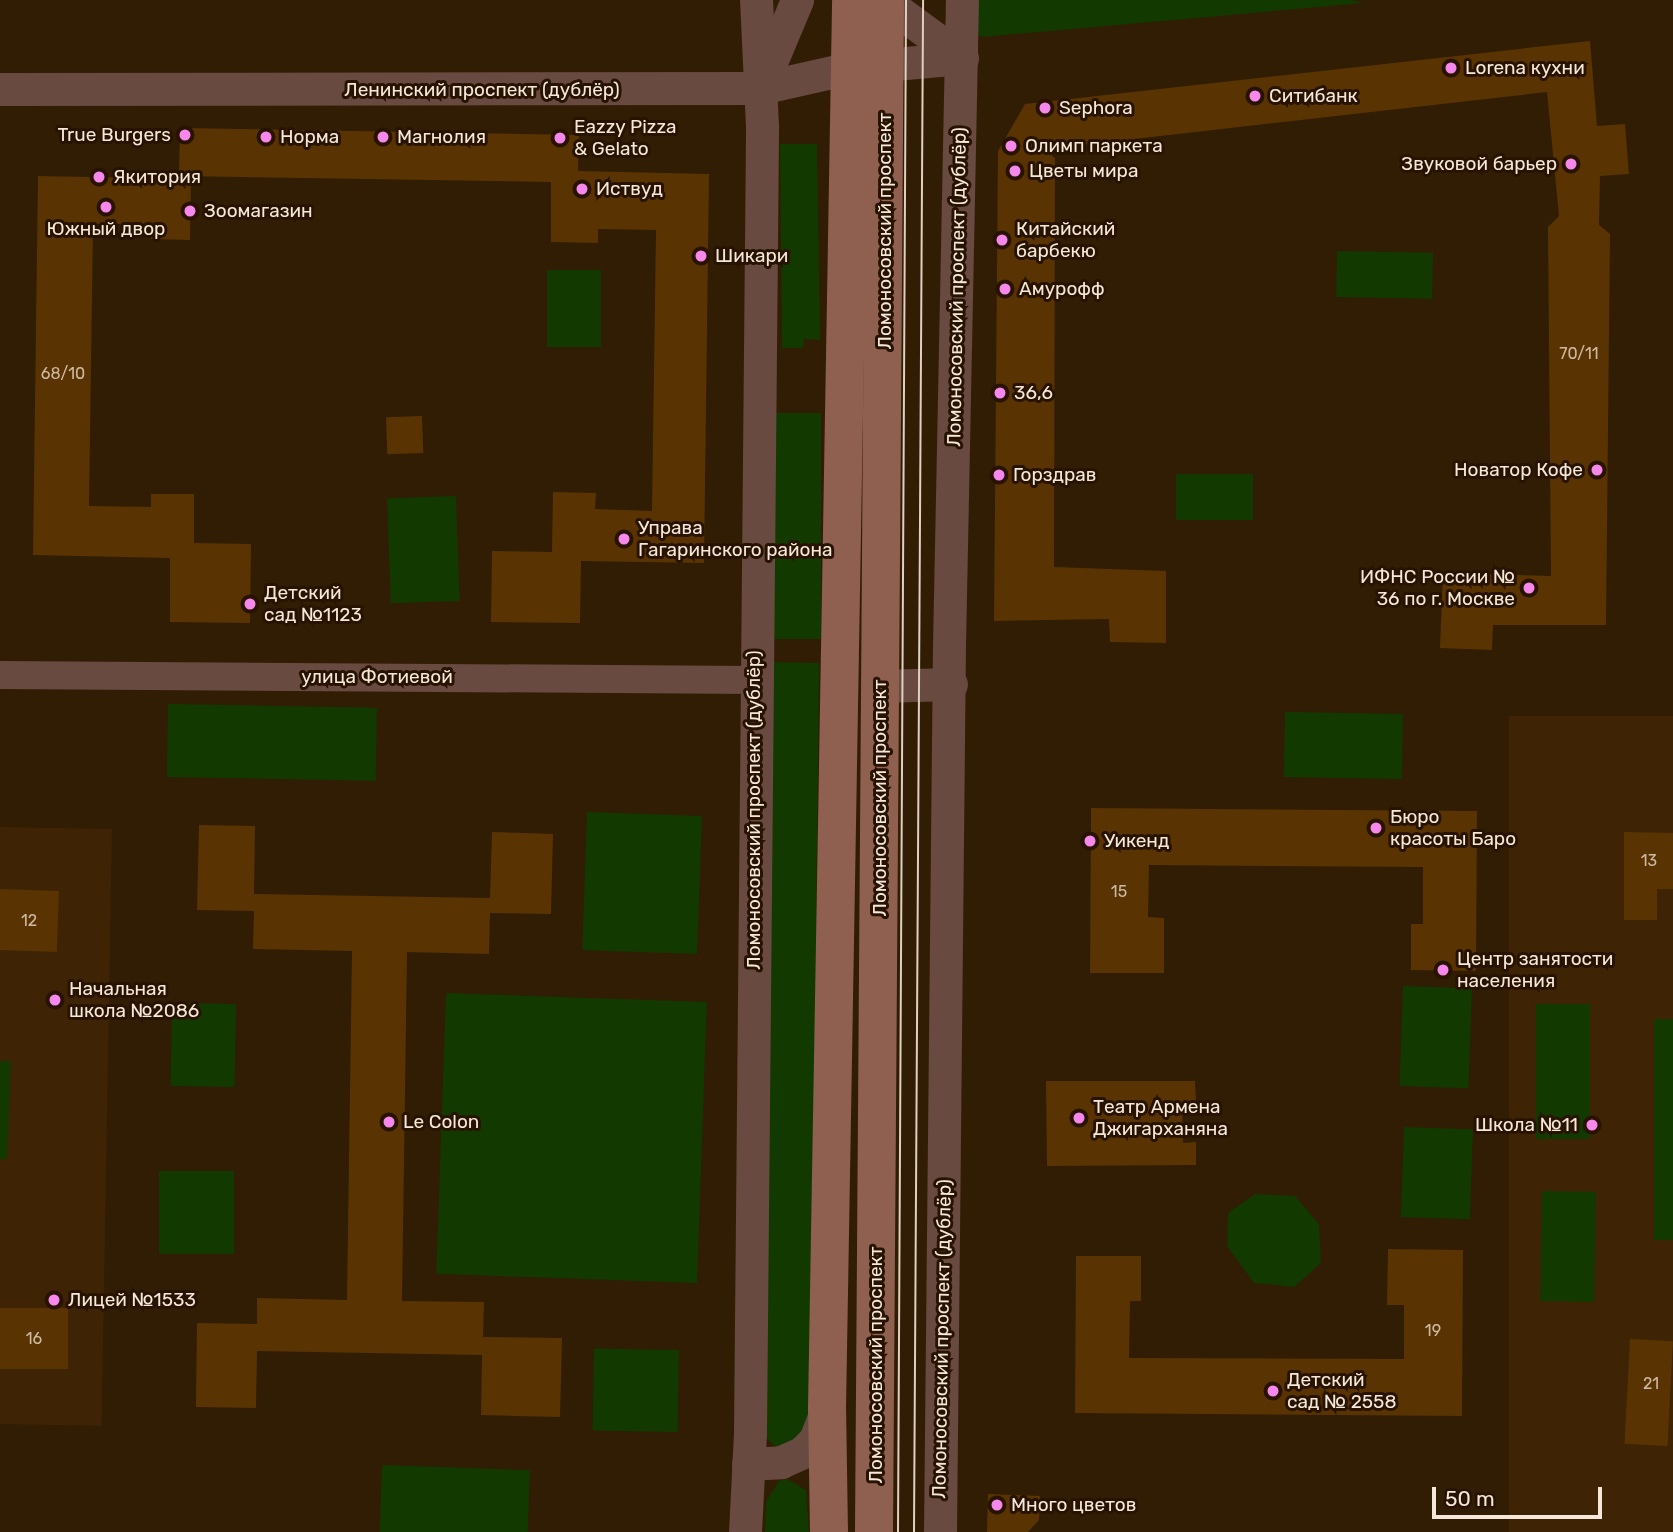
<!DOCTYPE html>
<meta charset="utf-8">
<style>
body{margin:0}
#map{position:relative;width:1673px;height:1532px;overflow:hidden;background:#311d04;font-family:Rubik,sans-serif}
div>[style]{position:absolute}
.built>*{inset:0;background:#3e2404;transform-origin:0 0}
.green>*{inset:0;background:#123900;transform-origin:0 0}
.building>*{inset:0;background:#593402;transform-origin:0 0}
.minor>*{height:28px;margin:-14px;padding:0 14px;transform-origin:14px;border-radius:14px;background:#684a40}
.tertiary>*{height:33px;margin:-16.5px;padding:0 16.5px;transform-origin:16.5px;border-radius:16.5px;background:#684a40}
.secondary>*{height:38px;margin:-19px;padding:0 19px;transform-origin:19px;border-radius:19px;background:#8f5f50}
.tram>*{height:2px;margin:-1px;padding:0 1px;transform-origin:1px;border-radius:1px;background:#dfd0c1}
.dots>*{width:19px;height:19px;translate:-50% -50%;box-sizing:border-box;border:4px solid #271300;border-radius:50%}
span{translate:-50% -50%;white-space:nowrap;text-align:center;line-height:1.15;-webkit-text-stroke:6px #271300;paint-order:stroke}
.number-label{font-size:16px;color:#cebaa3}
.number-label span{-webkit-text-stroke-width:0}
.poi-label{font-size:19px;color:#f5e7d9}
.left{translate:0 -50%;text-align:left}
.right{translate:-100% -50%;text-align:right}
.street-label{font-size:19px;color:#f5e7d9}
.scale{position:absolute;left:1432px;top:1487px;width:170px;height:32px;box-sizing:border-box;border:4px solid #f5e7d9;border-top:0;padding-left:9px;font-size:21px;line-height:24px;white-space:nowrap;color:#f5e7d9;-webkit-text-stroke:5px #271300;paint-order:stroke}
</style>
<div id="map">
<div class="built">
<div style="left:1673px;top:716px;width:816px;height:164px;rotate:90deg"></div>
<div style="left:0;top:827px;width:112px;height:597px;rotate:1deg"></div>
</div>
<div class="green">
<div style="clip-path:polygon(972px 0,1350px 0,1364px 3px,982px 37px,977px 35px)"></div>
<div style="clip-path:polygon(780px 144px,817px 144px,820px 340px,804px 339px,803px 348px,782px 348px)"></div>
<div style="left:1337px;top:251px;width:96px;height:46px;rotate:1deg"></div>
<div style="left:547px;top:270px;width:54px;height:77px"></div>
<div style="left:770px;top:413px;width:51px;height:226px"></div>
<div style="left:1176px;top:474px;width:77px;height:46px"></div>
<div style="left:456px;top:496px;width:105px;height:69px;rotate:88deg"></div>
<div style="clip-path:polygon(768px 662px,819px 663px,811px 1427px,809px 1434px,776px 1447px,764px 1436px)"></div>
<div style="left:168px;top:704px;width:209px;height:73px;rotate:1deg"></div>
<div style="left:1285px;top:712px;width:118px;height:65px;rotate:1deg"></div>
<div style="left:587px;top:812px;width:115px;height:138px;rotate:2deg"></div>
<div style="left:1403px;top:986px;width:69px;height:100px;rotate:2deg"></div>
<div style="left:446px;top:993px;width:261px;height:281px;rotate:2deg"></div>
<div style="left:172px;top:1003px;width:64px;height:83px;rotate:1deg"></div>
<div style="left:1536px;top:1004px;width:54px;height:135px"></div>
<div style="left:1654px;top:1019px;width:19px;height:221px"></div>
<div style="clip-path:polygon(0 1061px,11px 1061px,7px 1159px,0 1159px)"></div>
<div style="left:1404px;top:1127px;width:69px;height:90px;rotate:2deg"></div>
<div style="left:159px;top:1171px;width:75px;height:83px"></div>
<div style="left:1542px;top:1191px;width:54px;height:110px;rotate:1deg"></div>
<div style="clip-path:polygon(1255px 1194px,1295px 1196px,1319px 1224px,1321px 1263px,1294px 1287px,1254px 1283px,1227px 1246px,1228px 1213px)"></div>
<div style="left:679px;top:1350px;width:82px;height:85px;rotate:91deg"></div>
<div style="left:382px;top:1465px;width:148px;height:67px;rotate:2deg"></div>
<div style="clip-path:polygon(787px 1479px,806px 1490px,809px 1532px,765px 1532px,766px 1502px,779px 1481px)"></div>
</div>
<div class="building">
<div style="clip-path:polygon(1590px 41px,1597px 126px,1625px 124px,1629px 174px,1600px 176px,1599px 225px,1610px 234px,1606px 625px,1493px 625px,1492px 650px,1440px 648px,1443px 573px,1551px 576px,1548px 227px,1559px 216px,1547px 92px,1055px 148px,1054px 567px,1166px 571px,1166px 643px,1110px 642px,1109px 619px,994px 621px,998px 151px,1025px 104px)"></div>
<div style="clip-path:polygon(180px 128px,579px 135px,578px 171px,709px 174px,704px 563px,581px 561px,580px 623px,491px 622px,492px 551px,552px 552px,553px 492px,596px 493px,595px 509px,652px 511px,656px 230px,598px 229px,598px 243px,551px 242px,551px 182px,179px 176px)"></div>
<div style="clip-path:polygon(38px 176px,191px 179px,190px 240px,151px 239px,151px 225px,93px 224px,89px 506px,151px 507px,151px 494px,194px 494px,194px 543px,251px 544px,250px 623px,170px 622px,170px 558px,33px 555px)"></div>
<div style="left:422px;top:416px;width:37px;height:36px;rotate:88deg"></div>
<div style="clip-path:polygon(1091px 808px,1477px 811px,1476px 971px,1411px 970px,1411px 924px,1423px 924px,1423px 867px,1149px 865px,1148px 917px,1164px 918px,1164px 973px,1090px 973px)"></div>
<div style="clip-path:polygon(199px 825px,255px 826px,254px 894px,490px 898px,492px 832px,553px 834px,551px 914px,490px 913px,489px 954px,407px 952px,402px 1301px,484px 1302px,483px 1337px,562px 1338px,560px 1417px,481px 1415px,482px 1355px,257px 1351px,256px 1408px,196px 1407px,197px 1323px,257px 1324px,257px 1298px,347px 1300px,352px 951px,253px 949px,254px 911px,197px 910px)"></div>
<div style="clip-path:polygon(1624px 832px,1673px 833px,1673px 889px,1657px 889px,1657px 920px,1624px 920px)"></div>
<div style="left:0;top:889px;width:59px;height:61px;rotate:2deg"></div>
<div style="clip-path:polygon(1046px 1081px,1195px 1081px,1196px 1103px,1182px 1103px,1183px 1143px,1196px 1142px,1196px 1165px,1047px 1166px)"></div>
<div style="clip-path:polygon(1388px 1249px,1463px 1250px,1462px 1416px,1075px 1413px,1076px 1256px,1141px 1256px,1141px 1301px,1130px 1301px,1129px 1358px,1404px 1359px,1404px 1305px,1387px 1305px)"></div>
<div style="left:0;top:1308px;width:68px;height:61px"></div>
<div style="left:1630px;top:1339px;width:43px;height:105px;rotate:3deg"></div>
<div style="clip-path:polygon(988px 1494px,1040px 1496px,1039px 1520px,1028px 1532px,987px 1532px)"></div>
</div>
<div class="minor">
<div style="left:0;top:675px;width:754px;rotate:0.38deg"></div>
</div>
<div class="tertiary">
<div style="left:883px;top:0;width:98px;rotate:36.3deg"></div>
<div style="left:764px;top:79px;width:86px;rotate:-67.3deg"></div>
<div style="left:0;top:89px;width:761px;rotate:-0.08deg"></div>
<div style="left:761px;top:88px;width:91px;rotate:-12.7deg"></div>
<div style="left:850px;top:68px;width:112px;rotate:-5.1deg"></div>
<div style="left:879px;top:686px;width:72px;rotate:-1.6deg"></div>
<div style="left:748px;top:1464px;width:33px;rotate:-3deg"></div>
<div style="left:781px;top:1462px;width:24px;rotate:-24deg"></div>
<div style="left:803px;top:1452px;width:17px;rotate:-45deg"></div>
<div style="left:815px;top:1440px;width:33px;rotate:-69deg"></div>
<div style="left:745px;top:1532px;width:100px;rotate:-87.1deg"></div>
<div style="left:750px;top:1432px;width:1306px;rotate:-89.47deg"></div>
<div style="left:762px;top:126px;width:126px;rotate:-92.7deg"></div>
<div style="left:940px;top:1532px;width:886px;rotate:-89.42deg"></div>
<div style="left:949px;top:646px;width:646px;rotate:-88.85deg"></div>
</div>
<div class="secondary">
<div style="left:829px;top:1532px;width:123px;rotate:-90.9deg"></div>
<div style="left:827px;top:1409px;width:1409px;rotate:-89.02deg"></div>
<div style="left:874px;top:1532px;width:1532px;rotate:-89.59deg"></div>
</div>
<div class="tram">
<div style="left:898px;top:1532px;width:1532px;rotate:-89.7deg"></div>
<div style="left:914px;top:1532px;width:1532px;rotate:-89.66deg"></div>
</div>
<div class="dots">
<div style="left:1451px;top:68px;background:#f688ed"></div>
<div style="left:1255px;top:96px;background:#f688ed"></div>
<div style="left:1045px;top:108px;background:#f688ed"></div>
<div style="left:185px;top:135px;background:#f688ed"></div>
<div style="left:266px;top:137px;background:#f688ed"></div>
<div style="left:383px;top:137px;background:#f688ed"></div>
<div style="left:560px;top:138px;background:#f688ed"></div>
<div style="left:1011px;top:146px;background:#f688ed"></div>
<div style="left:1571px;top:164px;background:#f688ed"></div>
<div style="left:1015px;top:171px;background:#f688ed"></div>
<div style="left:99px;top:177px;background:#f688ed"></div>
<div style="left:582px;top:189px;background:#f688ed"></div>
<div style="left:106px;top:207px;background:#f688ed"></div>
<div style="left:190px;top:211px;background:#f688ed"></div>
<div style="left:1002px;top:240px;background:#f688ed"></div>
<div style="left:701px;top:256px;background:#f688ed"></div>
<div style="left:1005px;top:289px;background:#f688ed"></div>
<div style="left:1000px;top:393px;background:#f688ed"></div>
<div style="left:1597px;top:470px;background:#f688ed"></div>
<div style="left:999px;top:475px;background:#f688ed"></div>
<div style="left:624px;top:539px;background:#f688ed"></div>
<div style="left:1529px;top:588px;background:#f688ed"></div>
<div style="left:250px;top:604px;background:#f688ed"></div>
<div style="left:1376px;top:828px;background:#f688ed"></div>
<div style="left:1090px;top:841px;background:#f688ed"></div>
<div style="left:1443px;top:970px;background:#f688ed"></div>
<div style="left:55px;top:1000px;background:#f688ed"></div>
<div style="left:1079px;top:1118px;background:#f688ed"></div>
<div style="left:389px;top:1122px;background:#f688ed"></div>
<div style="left:1592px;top:1125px;background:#f688ed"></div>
<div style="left:54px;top:1300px;background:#f688ed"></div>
<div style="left:1273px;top:1391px;background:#f688ed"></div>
<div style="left:997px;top:1505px;background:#f688ed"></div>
</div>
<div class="number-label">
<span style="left:1579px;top:354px">70/11</span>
<span style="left:63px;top:374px">68/10</span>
<span style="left:1649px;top:861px">13</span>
<span style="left:1119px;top:892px">15</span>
<span style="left:29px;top:921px">12</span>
<span style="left:1433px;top:1331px">19</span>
<span style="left:34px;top:1339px">16</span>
<span style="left:1651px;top:1384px">21</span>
</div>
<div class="poi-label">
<span class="left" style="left:1465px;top:68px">Lorena кухни</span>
<span class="left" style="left:1269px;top:96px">Ситибанк</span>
<span class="left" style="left:1059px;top:108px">Sephora</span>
<span class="left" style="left:574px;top:138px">Eazzy Pizza<br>&amp; Gelato</span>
<span class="right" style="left:171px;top:135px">True Burgers</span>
<span class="left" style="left:280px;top:137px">Норма</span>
<span class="left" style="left:397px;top:137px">Магнолия</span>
<span class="left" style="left:1025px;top:146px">Олимп паркета</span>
<span class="right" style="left:1557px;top:164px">Звуковой барьер</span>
<span class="left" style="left:1029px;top:171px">Цветы мира</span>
<span class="left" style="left:113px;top:177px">Якитория</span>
<span class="left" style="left:596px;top:189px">Иствуд</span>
<span class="left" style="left:204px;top:211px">Зоомагазин</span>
<span style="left:106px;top:229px">Южный двор</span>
<span class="left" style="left:1016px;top:240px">Китайский<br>барбекю</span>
<span class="left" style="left:715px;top:256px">Шикари</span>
<span class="left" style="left:1019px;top:289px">Амурофф</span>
<span class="left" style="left:1014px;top:393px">36,6</span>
<span class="right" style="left:1583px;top:470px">Новатор Кофе</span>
<span class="left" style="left:1013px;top:475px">Горздрав</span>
<span class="left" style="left:638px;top:539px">Управа<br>Гагаринского района</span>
<span class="right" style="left:1515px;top:588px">ИФНС России №<br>36 по г. Москве</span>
<span class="left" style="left:264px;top:604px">Детский<br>сад №1123</span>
<span class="left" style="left:1390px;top:828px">Бюро<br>красоты Баро</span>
<span class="left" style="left:1104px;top:841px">Уикенд</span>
<span class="left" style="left:1457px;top:970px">Центр занятости<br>населения</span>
<span class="left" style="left:69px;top:1000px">Начальная<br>школа №2086</span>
<span class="left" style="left:1093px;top:1118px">Театр Армена<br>Джигарханяна</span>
<span class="left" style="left:403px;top:1122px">Le Colon</span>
<span class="right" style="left:1578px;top:1125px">Школа №11</span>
<span class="left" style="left:68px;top:1300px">Лицей №1533</span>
<span class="left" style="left:1287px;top:1391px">Детский<br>сад № 2558</span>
<span class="left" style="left:1011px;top:1505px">Много цветов</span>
</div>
<div class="street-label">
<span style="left:482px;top:90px">Ленинский проспект (дублёр)</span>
<span style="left:885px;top:231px;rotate:-90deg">Ломоносовский проспект</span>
<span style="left:957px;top:287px;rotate:-89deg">Ломоносовский проспект (дублёр)</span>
<span style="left:377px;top:677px">улица Фотиевой</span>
<span style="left:880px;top:798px;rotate:-90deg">Ломоносовский проспект</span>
<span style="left:754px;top:810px;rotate:-90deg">Ломоносовский проспект (дублёр)</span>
<span style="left:942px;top:1339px;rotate:-89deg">Ломоносовский проспект (дублёр)</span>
<span style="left:876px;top:1365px;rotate:-90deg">Ломоносовский проспект</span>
</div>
<div class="scale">50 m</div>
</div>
